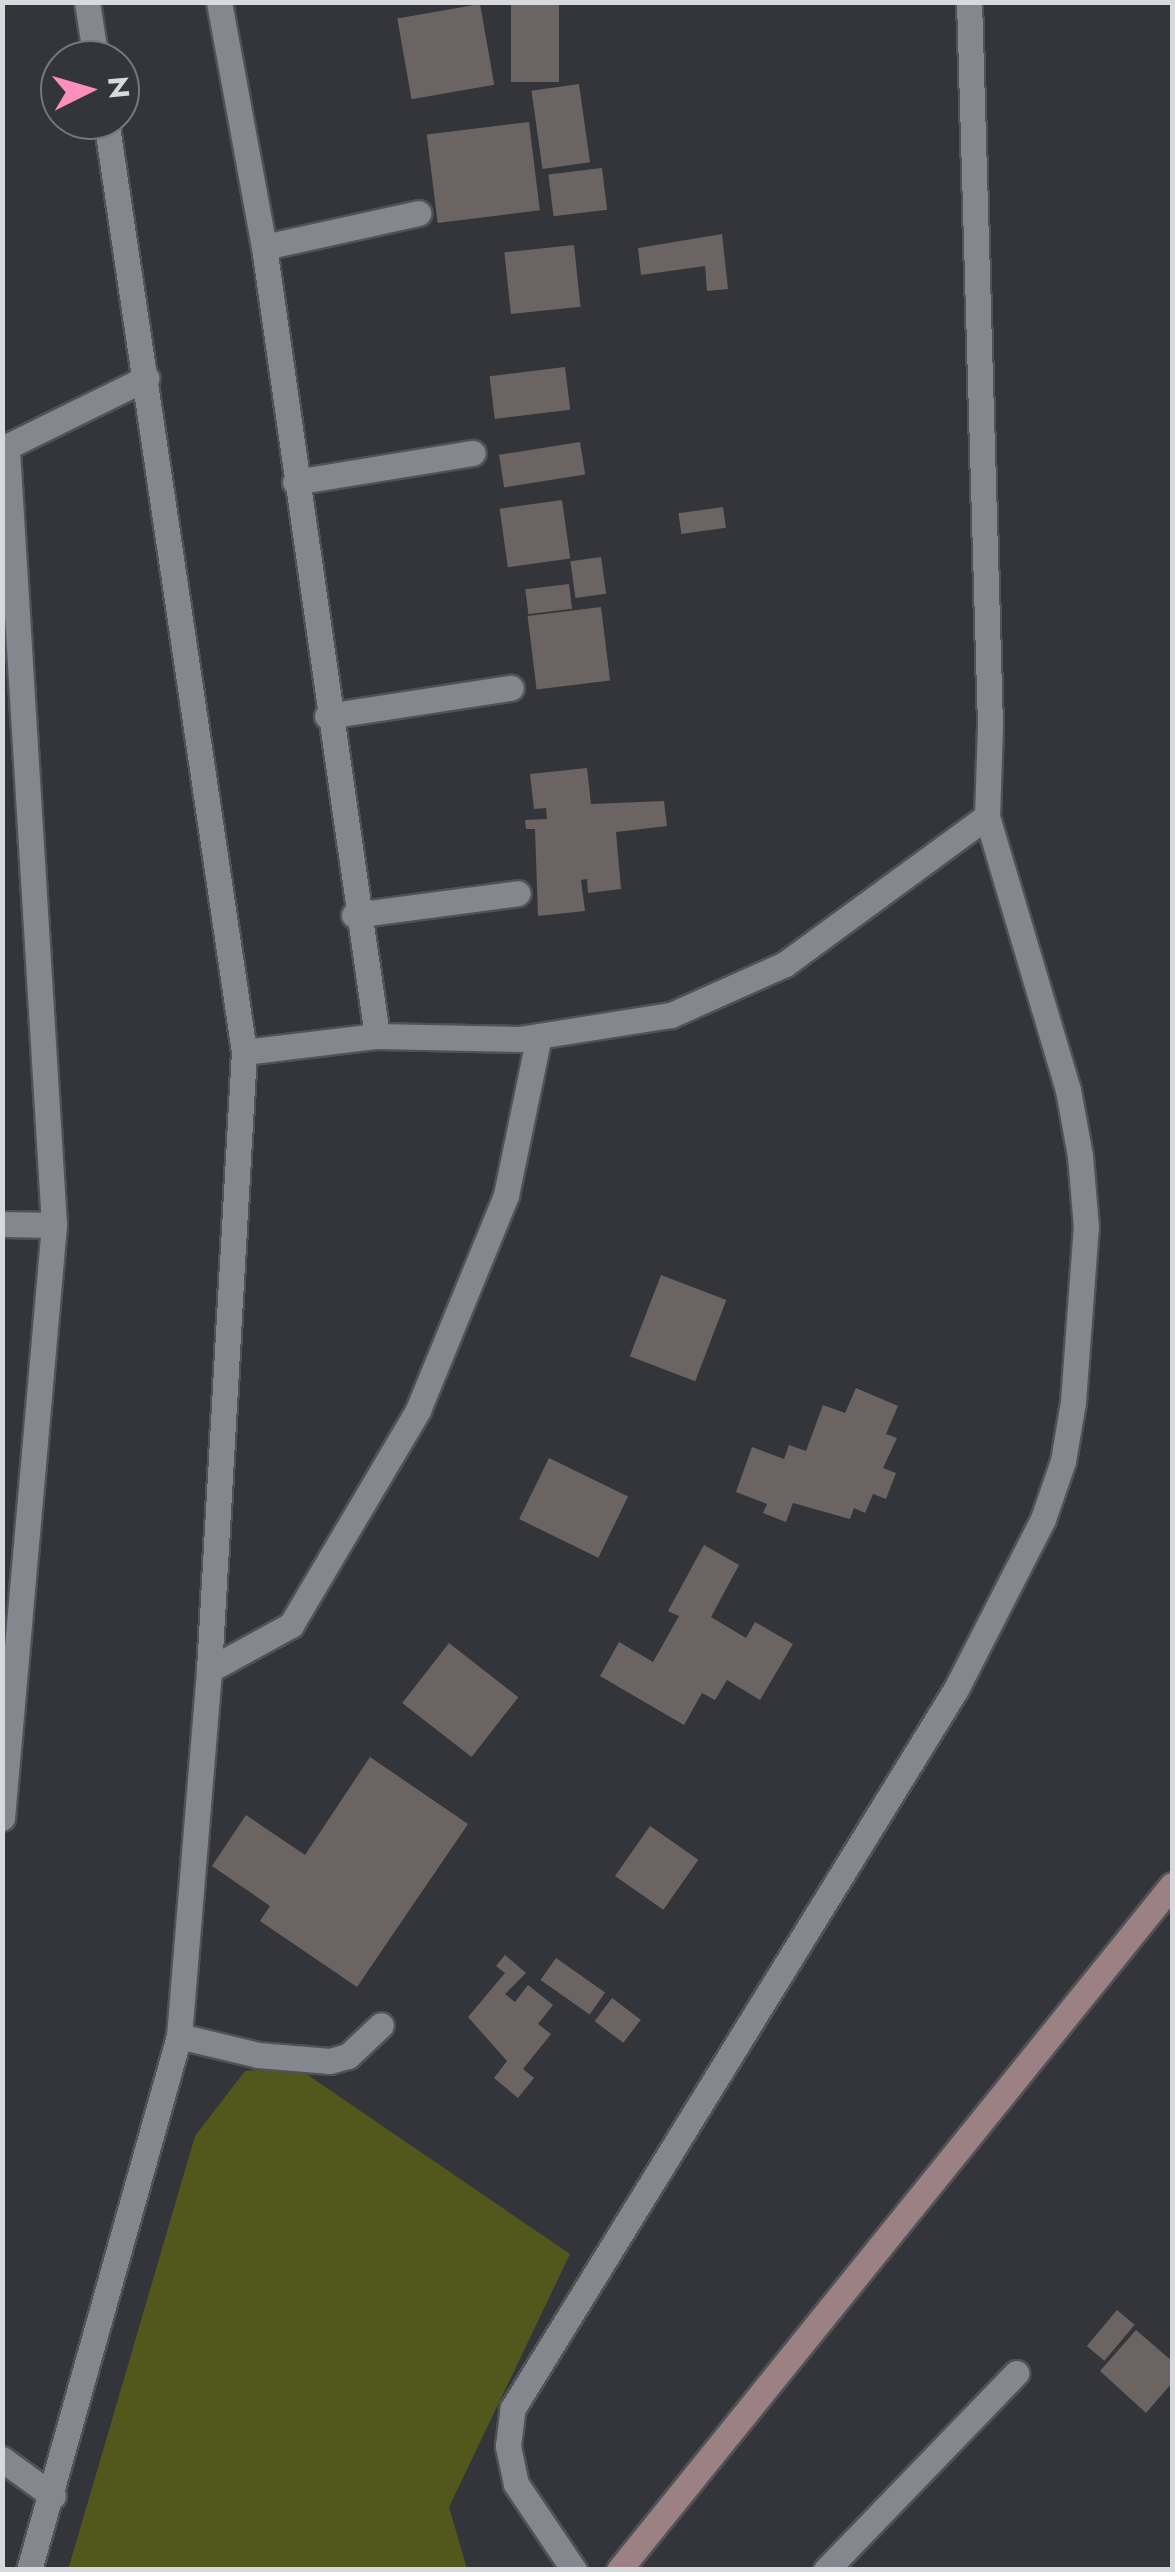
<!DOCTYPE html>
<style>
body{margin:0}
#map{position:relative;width:1175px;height:2572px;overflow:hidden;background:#33353b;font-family:Jost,sans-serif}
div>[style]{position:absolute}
.green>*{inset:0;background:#52571c}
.building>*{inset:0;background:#6c6462;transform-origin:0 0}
.roads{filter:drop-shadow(2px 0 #505256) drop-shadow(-2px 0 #505256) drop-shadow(0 2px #505256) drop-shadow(0 -2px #505256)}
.minor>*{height:25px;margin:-12.5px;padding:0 12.5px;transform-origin:12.5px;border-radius:12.5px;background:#85878e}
.secondary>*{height:25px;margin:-12.5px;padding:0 12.5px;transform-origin:12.5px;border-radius:12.5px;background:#9c8184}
span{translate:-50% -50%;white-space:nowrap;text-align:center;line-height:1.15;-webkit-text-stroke:8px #33353b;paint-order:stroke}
.frame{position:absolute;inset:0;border:5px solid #d8d9dd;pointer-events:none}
.north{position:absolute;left:40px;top:40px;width:100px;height:100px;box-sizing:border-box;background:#33353b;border:2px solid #75777c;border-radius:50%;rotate:85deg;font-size:28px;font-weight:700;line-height:40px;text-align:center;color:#d8d9dd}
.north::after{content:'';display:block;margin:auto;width:35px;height:45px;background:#fe8ebd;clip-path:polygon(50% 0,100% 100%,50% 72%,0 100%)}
</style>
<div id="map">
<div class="green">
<div style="clip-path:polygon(296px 2067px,570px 2254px,449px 2507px,467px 2569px,68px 2570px,195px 2136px,245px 2071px)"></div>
</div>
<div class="building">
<div style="left:511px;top:2px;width:48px;height:80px"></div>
<div style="left:480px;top:4px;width:82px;height:84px;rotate:80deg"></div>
<div style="left:579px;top:84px;width:79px;height:48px;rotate:82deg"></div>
<div style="left:529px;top:122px;width:89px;height:103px;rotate:83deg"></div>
<div style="left:602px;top:168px;width:42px;height:54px;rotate:83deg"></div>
<div style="clip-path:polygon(722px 234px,728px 289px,707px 291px,705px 266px,641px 275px,638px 248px)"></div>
<div style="left:574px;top:245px;width:62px;height:70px;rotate:84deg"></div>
<div style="left:565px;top:367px;width:43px;height:76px;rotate:83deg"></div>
<div style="left:580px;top:442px;width:33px;height:82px;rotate:81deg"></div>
<div style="left:562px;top:500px;width:59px;height:63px;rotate:82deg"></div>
<div style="left:723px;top:507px;width:21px;height:45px;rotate:82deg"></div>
<div style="left:601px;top:557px;width:37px;height:31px;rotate:82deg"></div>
<div style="left:569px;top:584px;width:25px;height:44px;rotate:83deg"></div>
<div style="left:601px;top:607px;width:74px;height:74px;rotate:83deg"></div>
<div style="clip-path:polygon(587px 768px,591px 804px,664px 801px,667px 826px,616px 832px,621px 889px,588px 893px,587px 879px,581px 880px,585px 911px,538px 916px,535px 829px,526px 829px,525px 820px,547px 819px,546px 808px,534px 809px,530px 774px)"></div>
<div style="left:661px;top:1275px;width:70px;height:87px;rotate:21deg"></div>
<div style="clip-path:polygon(856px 1388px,898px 1406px,886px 1434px,897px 1438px,883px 1468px,896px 1473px,886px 1499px,873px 1494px,865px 1513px,854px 1508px,850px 1519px,793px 1503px,786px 1522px,763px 1513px,767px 1504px,736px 1492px,752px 1447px,784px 1459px,789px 1445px,806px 1451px,823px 1405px,845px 1413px)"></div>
<div style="left:549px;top:1458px;width:88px;height:68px;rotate:26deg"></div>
<div style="clip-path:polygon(704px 1545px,739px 1565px,711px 1617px,746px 1638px,755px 1622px,793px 1644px,760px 1700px,727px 1680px,715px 1700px,702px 1693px,684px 1725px,600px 1676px,619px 1642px,653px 1662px,679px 1616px,668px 1611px)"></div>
<div style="left:449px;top:1643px;width:88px;height:76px;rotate:38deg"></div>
<div style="clip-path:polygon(370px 1757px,468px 1824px,357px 1987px,260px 1921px,270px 1906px,212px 1866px,246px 1815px,305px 1855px)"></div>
<div style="left:650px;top:1826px;width:59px;height:61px;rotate:35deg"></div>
<div style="clip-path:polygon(505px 1955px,526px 1973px,505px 1994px,515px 2002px,528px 1985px,553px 2005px,538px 2024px,551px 2034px,523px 2069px,534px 2078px,518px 2098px,494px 2078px,507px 2061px,468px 2017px,505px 1973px,496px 1966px)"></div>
<div style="left:556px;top:1958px;width:60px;height:27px;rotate:35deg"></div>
<div style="left:612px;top:1998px;width:36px;height:29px;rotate:37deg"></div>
<div style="left:1117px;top:2310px;width:23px;height:47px;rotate:40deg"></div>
<div style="clip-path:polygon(1136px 2330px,1172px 2361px,1172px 2383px,1146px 2413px,1100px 2371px)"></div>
</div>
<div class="roads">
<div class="minor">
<div style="left:87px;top:2px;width:59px;rotate:81.2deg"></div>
<div style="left:219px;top:2px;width:249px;rotate:79.6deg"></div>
<div style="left:264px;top:247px;width:797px;rotate:81.85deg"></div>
<div style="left:264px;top:247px;width:158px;rotate:-12.4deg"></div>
<div style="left:2px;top:449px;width:161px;rotate:-26.2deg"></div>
<div style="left:295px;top:482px;width:180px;rotate:-9.3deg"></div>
<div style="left:327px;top:716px;width:186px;rotate:-8.7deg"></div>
<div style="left:354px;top:915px;width:165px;rotate:-7.6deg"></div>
<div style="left:244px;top:1052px;width:134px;rotate:-6.9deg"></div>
<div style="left:377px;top:1036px;width:142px;rotate:1.2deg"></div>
<div style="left:519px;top:1039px;width:154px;rotate:-9deg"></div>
<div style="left:671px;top:1015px;width:125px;rotate:-24.1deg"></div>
<div style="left:785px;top:964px;width:250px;rotate:-36.2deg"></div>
<div style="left:2px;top:1224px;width:52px;rotate:1.1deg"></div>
<div style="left:209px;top:1670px;width:94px;rotate:-28.8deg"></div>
<div style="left:291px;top:1625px;width:250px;rotate:-59.4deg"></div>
<div style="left:418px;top:1410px;width:232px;rotate:-67.7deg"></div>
<div style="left:506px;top:1195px;width:162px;rotate:-78.3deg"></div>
<div style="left:2px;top:1818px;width:595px;rotate:-84.99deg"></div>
<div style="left:54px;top:1225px;width:777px;rotate:-93.47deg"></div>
<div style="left:179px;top:2036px;width:81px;rotate:13.5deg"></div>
<div style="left:258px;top:2055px;width:72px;rotate:4.8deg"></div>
<div style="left:330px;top:2061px;width:19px;rotate:-16deg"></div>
<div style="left:348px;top:2056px;width:45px;rotate:-43.2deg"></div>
<div style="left:2px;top:2459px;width:63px;rotate:36deg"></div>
<div style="left:29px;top:2570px;width:555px;rotate:-74.31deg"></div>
<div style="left:179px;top:2036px;width:367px;rotate:-85.3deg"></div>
<div style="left:209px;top:1670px;width:619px;rotate:-86.76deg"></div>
<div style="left:244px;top:1052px;width:942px;rotate:-98.42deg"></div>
<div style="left:574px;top:2570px;width:104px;rotate:-124deg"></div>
<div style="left:516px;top:2484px;width:39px;rotate:-102deg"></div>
<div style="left:508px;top:2446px;width:38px;rotate:-83deg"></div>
<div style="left:513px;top:2408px;width:845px;rotate:-58.36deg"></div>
<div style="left:956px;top:1689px;width:191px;rotate:-62.9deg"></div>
<div style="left:1043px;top:1519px;width:61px;rotate:-71deg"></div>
<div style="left:1063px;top:1461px;width:60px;rotate:-80.4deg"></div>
<div style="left:1073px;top:1402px;width:175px;rotate:-85.8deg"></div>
<div style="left:1086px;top:1227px;width:71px;rotate:-94.8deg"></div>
<div style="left:1080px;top:1156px;width:67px;rotate:-100.3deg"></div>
<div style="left:1068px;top:1090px;width:286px;rotate:-106.5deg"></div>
<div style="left:987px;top:816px;width:91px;rotate:-88.1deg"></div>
<div style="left:990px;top:725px;width:723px;rotate:-91.66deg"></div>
<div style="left:826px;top:2570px;width:274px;rotate:-46deg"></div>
</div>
<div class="secondary">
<div style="left:619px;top:2570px;width:880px;rotate:-51.09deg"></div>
</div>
</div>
<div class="frame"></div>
<div class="north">N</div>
</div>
